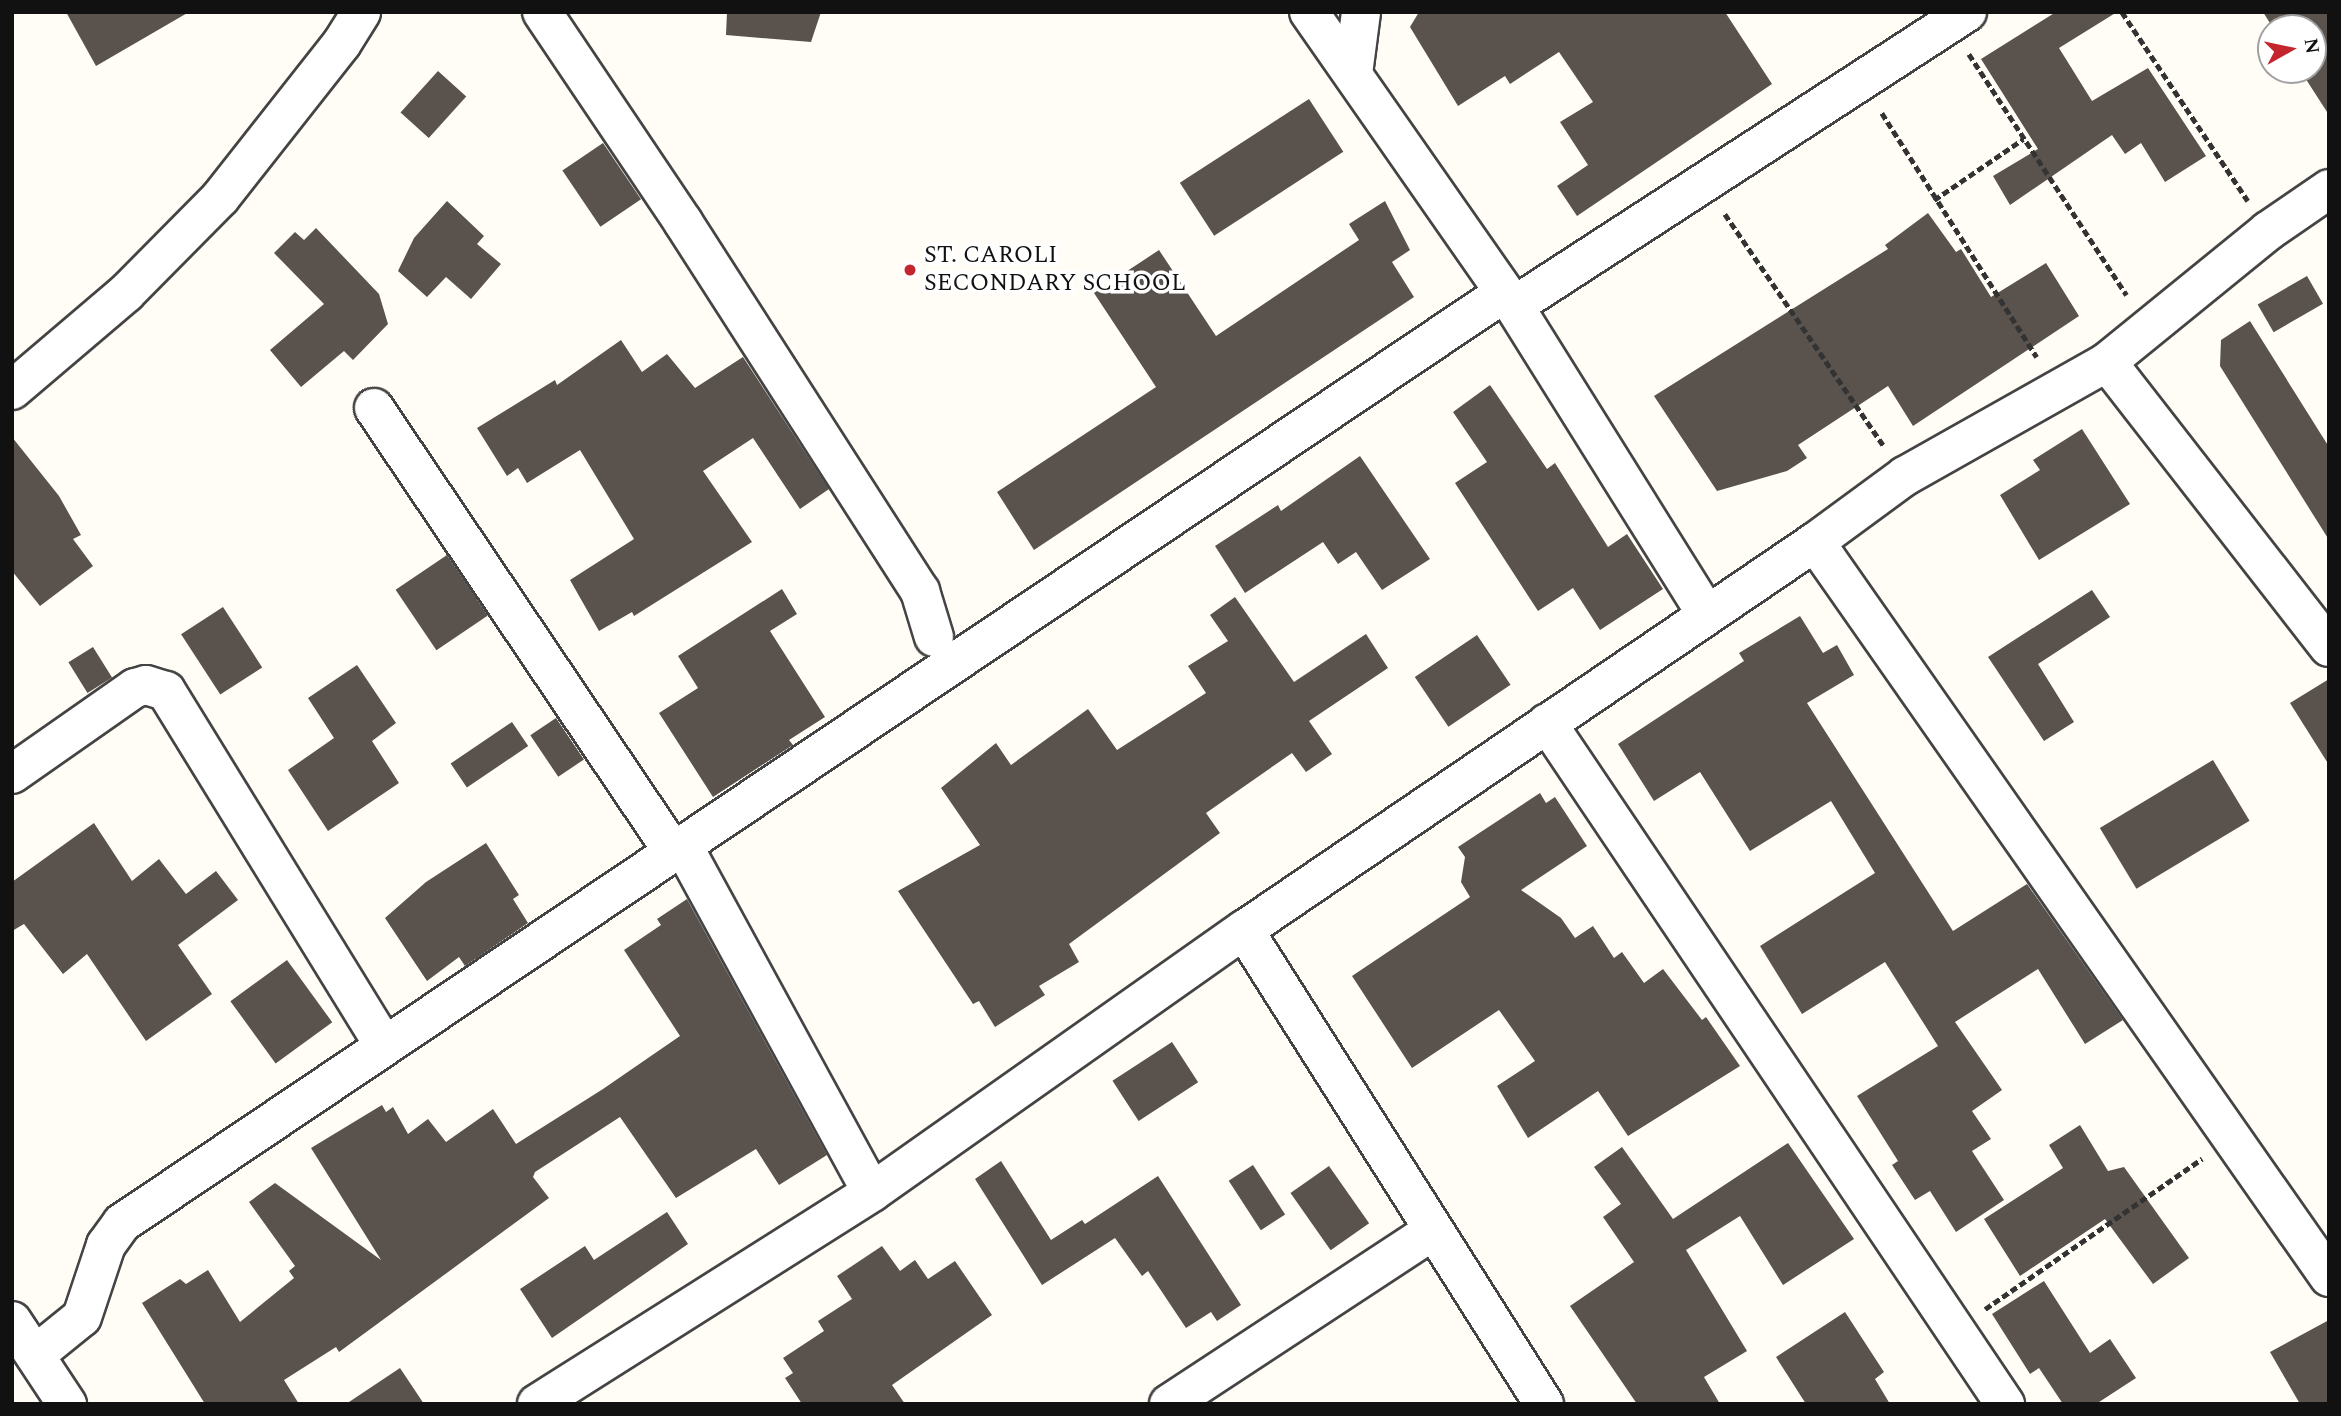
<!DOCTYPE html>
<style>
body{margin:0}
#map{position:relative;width:2341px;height:1416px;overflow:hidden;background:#fffdf5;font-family:Spectral,serif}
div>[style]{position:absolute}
.building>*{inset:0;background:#5a524d;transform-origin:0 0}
.path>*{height:4.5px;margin-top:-2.25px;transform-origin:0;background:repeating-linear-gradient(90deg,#333 0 7px,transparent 0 10.5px)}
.roads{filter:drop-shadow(2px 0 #444) drop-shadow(-2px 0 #444) drop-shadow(0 2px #444) drop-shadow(0 -2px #444)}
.minor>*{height:38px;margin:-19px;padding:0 19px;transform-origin:19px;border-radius:19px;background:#fff}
.dots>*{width:19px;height:19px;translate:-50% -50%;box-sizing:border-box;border:4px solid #fff;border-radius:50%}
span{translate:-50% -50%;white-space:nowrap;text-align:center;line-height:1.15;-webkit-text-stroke:7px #fff;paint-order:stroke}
.poi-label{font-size:24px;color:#111}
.left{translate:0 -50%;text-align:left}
.frame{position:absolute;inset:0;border:14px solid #111;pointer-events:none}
.north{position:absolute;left:2257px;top:14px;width:70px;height:70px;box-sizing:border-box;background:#fff;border:2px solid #a0a0a0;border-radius:50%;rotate:81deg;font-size:19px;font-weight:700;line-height:28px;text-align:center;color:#111}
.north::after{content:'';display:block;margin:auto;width:24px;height:32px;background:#c4262e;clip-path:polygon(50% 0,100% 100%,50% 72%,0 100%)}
</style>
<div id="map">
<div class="building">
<div style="clip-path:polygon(66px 12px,189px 12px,96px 66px)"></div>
<div style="clip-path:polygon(727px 12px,821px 12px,811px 42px,726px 35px)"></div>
<div style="clip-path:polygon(1419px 12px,1725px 12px,1772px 84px,1577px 216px,1557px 186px,1588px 165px,1560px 122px,1593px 102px,1559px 52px,1510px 84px,1505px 76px,1458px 106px,1410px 27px)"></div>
<div style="clip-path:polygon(2056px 12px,2117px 12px,2059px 48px,2092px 101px,2148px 68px,2206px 156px,2165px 182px,2141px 143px,2125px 154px,2112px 135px,2010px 205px,1993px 176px,2038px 149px,1981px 59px)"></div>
<div style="clip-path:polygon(2263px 12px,2329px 12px,2329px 115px,2300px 70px,2313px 70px,2313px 28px,2273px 28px)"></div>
<div style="left:438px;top:71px;width:38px;height:56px;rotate:42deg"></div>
<div style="left:1309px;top:99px;width:63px;height:154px;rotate:57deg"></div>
<div style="left:603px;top:143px;width:68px;height:49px;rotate:56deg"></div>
<div style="clip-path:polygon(447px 201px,484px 236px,477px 244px,501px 264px,471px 299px,446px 277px,427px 297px,398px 271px,414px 238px)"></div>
<div style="clip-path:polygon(1385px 201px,1410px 250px,1392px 262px,1414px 297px,1034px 550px,997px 492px,1156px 387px,1094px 293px,1159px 250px,1216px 336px,1359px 240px,1349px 224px)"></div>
<div style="clip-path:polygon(1928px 213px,1956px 252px,1961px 249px,1991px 297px,2046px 263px,2079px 316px,1913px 426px,1888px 386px,1798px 445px,1807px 458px,1787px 471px,1717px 491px,1654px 396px,1888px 249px,1885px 245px)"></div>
<div style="clip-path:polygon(316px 228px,379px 294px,388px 324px,353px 360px,344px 351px,301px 387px,270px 350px,324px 304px,274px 253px,295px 232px,304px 240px)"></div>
<div style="left:2307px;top:276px;width:32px;height:57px;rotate:60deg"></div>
<div style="clip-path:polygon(2250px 321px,2329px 447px,2329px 540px,2220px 366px,2221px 340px)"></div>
<div style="clip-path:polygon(621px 340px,642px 372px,667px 354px,695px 388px,743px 357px,829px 489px,800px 509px,753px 438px,703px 471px,752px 542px,634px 616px,632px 612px,599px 631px,570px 580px,634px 539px,580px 450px,527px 483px,518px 468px,507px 476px,477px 428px,555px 380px,557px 385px)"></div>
<div style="clip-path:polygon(1490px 385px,1547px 469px,1555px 463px,1608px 547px,1627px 534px,1663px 589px,1600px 630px,1573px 588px,1538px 611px,1455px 483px,1487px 462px,1453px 412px)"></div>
<div style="clip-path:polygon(2082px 429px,2130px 504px,2039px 560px,2000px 495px,2040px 470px,2033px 460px)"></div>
<div style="clip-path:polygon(12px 437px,59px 496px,81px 535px,73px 539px,93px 566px,40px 606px,12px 571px)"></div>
<div style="clip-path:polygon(1360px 456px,1430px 559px,1382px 590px,1356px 552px,1338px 564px,1323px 542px,1245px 593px,1215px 546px,1278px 505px,1281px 511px)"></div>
<div style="left:447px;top:555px;width:73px;height:62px;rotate:56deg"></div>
<div style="clip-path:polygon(782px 589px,797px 614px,770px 631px,825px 717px,789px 740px,793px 745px,713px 797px,659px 713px,698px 688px,678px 656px)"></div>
<div style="clip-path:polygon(2092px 590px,2110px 617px,2038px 664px,2074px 722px,2044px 741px,1988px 657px)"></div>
<div style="clip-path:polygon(1235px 597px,1294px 682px,1366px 634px,1388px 668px,1309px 721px,1332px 754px,1306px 772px,1292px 753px,1206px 813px,1220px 833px,1069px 944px,1079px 962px,1039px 986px,1045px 995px,995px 1027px,979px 1001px,973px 1004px,898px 891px,980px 845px,941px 788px,996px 743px,1011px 765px,1088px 709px,1117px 750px,1206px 693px,1188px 666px,1228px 641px,1210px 615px)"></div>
<div style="left:223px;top:607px;width:72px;height:50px;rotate:57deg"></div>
<div style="clip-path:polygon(1800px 616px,1823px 653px,1837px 645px,1854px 675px,1807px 703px,1953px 931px,2027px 884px,2123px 1020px,2085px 1044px,2038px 969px,1955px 1022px,2002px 1090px,1972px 1111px,1991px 1139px,1972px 1151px,2004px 1200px,1956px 1232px,1930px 1191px,1915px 1200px,1892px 1165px,1898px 1161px,1857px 1096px,1938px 1046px,1885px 962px,1802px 1014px,1760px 946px,1875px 873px,1831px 801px,1750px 851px,1700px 772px,1654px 801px,1618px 744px,1744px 661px,1739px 653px)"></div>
<div style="left:1477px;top:635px;width:60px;height:75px;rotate:56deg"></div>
<div style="left:93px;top:647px;width:36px;height:29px;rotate:58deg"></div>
<div style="clip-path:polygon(357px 665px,396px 723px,372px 741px,399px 783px,328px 831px,288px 770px,334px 738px,308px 698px)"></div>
<div style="clip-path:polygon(2329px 679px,2329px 765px,2290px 703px)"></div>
<div style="left:556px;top:718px;width:50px;height:31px;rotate:56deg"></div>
<div style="left:512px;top:722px;width:29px;height:74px;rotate:56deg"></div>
<div style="left:2213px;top:760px;width:71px;height:132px;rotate:59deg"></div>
<div style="clip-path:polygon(1540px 793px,1546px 803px,1555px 797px,1587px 846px,1521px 890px,1561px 918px,1575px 938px,1593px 926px,1614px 958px,1622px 952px,1644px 983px,1663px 969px,1702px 1020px,1706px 1017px,1740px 1066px,1628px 1136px,1598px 1091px,1528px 1138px,1497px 1086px,1535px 1061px,1499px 1010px,1412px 1068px,1352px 976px,1470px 897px,1461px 882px,1465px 857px,1458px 847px)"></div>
<div style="clip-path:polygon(94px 823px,132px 881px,159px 859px,186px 894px,216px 871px,238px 900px,178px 945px,212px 994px,146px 1041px,87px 954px,63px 974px,24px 924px,12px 931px,12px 882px)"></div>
<div style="clip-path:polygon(486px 843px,519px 895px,513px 899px,528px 923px,465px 966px,459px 957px,427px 981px,385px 918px,426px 882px)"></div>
<div style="clip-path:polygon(687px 899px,827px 1155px,779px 1185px,756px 1149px,676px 1198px,620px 1117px,535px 1172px,533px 1177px,549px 1198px,339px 1352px,336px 1347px,284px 1380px,299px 1404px,205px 1404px,142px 1303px,180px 1279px,186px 1284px,208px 1270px,240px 1322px,294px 1278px,289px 1271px,295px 1266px,249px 1202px,275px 1183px,381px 1260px,311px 1148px,382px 1105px,386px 1112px,393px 1107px,408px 1134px,428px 1119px,446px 1142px,493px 1109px,516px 1144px,603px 1089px,680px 1036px,624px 950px,661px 925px,657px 919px)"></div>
<div style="left:287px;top:960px;width:77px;height:70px;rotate:54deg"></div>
<div style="left:1172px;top:1042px;width:48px;height:71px;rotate:57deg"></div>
<div style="clip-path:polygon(2080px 1125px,2108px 1171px,2124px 1167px,2189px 1258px,2153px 1284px,2105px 1219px,2020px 1276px,1984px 1219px,2063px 1168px,2049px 1145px)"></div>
<div style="clip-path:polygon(1788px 1143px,1854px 1239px,1783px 1285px,1740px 1216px,1686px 1250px,1747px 1351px,1704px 1377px,1720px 1404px,1637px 1404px,1570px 1306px,1634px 1262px,1603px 1217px,1621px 1204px,1594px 1167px,1622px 1147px,1673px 1219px)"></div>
<div style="clip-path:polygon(1001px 1161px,1051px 1240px,1082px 1220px,1085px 1224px,1158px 1176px,1241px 1305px,1217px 1321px,1211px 1312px,1186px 1328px,1148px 1271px,1142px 1276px,1115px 1238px,1042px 1285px,975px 1179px)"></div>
<div style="left:1253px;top:1165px;width:59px;height:29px;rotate:57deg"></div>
<div style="left:1329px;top:1166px;width:70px;height:47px;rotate:55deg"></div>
<div style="clip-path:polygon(667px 1212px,688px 1244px,552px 1338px,520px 1289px,585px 1246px,594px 1260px)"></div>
<div style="clip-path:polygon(882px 1246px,900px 1271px,915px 1260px,928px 1279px,955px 1261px,992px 1315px,892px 1385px,905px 1404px,802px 1404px,785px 1378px,793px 1373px,783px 1358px,824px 1331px,818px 1321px,852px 1299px,837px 1276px)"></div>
<div style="clip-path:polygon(2044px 1281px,2090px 1353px,2110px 1339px,2136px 1378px,2096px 1404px,2063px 1404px,2039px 1368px,2030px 1374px,1992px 1314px)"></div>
<div style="clip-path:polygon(1845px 1312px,1884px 1372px,1875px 1379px,1890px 1404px,1806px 1404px,1776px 1357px)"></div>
<div style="clip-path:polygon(2329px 1320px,2329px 1404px,2300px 1404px,2270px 1352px)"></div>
<div style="clip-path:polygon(400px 1368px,424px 1404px,346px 1404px)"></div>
</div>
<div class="path">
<div style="left:2122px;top:12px;width:227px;rotate:56.3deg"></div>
<div style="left:1969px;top:54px;width:288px;rotate:56.8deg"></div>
<div style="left:1882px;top:113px;width:289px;rotate:57.6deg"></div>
<div style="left:1934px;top:200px;width:108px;rotate:-34.4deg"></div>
<div style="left:1725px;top:214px;width:281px;rotate:55.6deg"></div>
<div style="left:1985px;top:1309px;width:264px;rotate:-34.7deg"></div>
</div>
<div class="roads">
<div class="minor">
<div style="left:542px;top:12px;width:253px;rotate:56.1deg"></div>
<div style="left:683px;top:222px;width:439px;rotate:57.3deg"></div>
<div style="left:920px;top:591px;width:48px;rotate:73.1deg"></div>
<div style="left:1309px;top:12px;width:358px;rotate:55.1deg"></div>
<div style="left:1514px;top:306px;width:362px;rotate:58deg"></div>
<div style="left:1353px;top:74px;width:63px;rotate:-82.6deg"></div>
<div style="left:1514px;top:306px;width:540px;rotate:-32.98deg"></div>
<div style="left:2107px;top:362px;width:361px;rotate:52.1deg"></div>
<div style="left:12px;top:390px;width:150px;rotate:-40.4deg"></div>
<div style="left:126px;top:293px;width:134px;rotate:-45.3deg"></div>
<div style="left:220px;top:198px;width:197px;rotate:-51.8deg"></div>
<div style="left:342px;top:43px;width:36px;rotate:-58deg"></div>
<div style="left:374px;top:408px;width:533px;rotate:56.01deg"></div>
<div style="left:1815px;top:542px;width:897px;rotate:55.03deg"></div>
<div style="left:1547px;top:723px;width:821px;rotate:56.08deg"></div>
<div style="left:12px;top:774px;width:150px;rotate:-35deg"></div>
<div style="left:135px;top:688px;width:11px;rotate:-15deg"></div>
<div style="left:146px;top:685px;width:21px;rotate:17deg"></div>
<div style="left:166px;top:691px;width:416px;rotate:58.4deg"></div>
<div style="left:682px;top:844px;width:396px;rotate:61.4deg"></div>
<div style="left:1244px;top:930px;width:561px;rotate:57.67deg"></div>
<div style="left:12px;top:1321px;width:100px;rotate:56.5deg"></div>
<div style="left:35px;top:1355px;width:60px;rotate:-39deg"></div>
<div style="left:82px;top:1317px;width:76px;rotate:-71.6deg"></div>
<div style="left:106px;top:1245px;width:27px;rotate:-54deg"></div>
<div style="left:122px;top:1223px;width:1666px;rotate:-33.94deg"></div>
<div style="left:537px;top:1404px;width:396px;rotate:-32.3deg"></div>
<div style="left:872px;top:1192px;width:455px;rotate:-35.2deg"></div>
<div style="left:1244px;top:930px;width:690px;rotate:-34.2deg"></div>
<div style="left:1815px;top:542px;width:112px;rotate:-36.3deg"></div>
<div style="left:1905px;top:476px;width:232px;rotate:-29.4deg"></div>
<div style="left:2107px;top:362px;width:208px;rotate:-39.1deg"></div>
<div style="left:2268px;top:231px;width:74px;rotate:-34.5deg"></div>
<div style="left:1169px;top:1404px;width:315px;rotate:-33.3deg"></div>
</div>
</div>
<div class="dots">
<div style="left:910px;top:270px;background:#c4262e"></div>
</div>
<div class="poi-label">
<span class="left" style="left:924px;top:270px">ST. CAROLI<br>SECONDARY SCHOOL</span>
</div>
<div class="frame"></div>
<div class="north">N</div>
</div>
